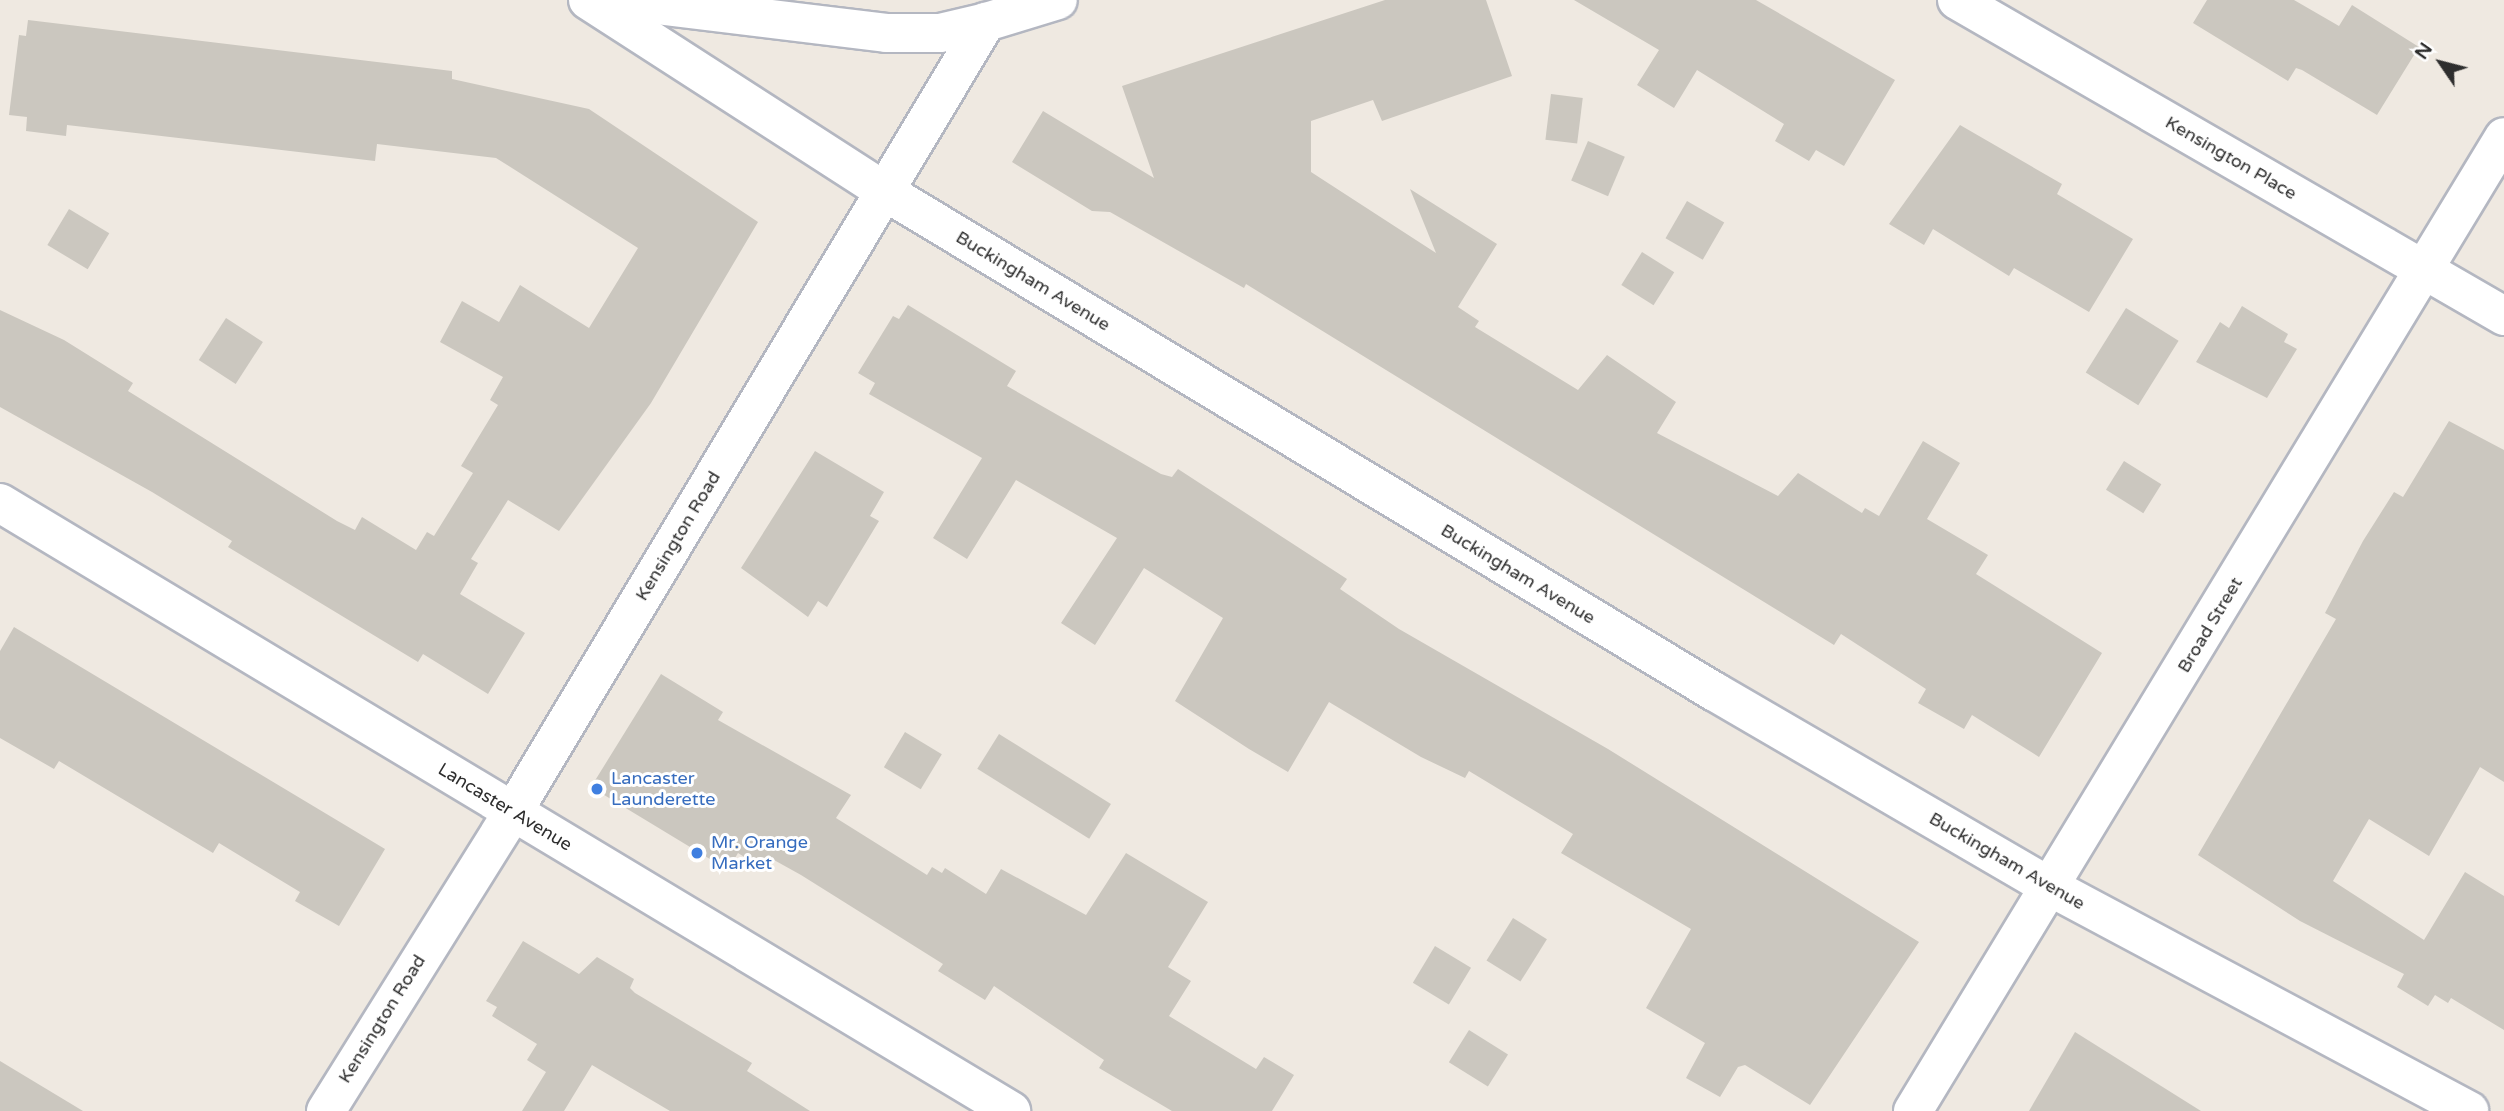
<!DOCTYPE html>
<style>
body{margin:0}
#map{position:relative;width:2504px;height:1111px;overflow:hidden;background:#efe9e1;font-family:"Varela Round",sans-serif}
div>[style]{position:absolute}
.building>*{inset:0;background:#cbc7bf;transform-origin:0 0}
.roads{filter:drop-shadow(2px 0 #b4b7c1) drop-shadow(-2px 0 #b4b7c1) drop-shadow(0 2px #b4b7c1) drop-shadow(0 -2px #b4b7c1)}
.minor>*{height:38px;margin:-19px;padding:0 19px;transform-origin:19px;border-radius:19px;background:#fff}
.dots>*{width:19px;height:19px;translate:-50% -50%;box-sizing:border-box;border:4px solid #fff;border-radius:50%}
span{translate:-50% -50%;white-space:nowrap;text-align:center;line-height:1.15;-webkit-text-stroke:6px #fff;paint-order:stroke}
.street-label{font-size:18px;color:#2e2e2e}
.shop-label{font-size:18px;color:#366cbe}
.left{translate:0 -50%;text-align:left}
.north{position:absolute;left:2406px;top:28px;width:70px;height:70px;-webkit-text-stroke:5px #fff;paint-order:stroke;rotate:305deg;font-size:19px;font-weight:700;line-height:28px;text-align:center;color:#2e2e2e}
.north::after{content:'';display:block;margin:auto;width:24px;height:32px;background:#2e2e2e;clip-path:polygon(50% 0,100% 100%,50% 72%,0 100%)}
</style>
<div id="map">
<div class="building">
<div style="clip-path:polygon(1385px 0,1486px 0,1512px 76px,1382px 121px,1373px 100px,1311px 121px,1311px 172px,1436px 253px,1410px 189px,1497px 244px,1458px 307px,1479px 321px,1475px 327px,1578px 390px,1607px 355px,1676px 402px,1657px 433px,1778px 496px,1798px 473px,1862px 513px,1865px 508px,1879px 516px,1923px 441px,1960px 463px,1927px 519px,1988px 555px,1976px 574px,2102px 653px,2039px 757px,1972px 715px,1964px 729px,1918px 703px,1926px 689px,1841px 634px,1834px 645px,1246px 284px,1244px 288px,1110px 212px,1092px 211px,1012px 162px,1043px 111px,1154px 178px,1122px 86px)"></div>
<div style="clip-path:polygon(1574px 0,1756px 0,1895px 80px,1844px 166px,1816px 150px,1809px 161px,1775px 141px,1784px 124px,1697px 70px,1674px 108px,1637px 85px,1659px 50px)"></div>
<div style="clip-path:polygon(2207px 0,2294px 0,2339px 26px,2352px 5px,2419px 47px,2377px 115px,2302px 70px,2296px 68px,2288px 81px,2193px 23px)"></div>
<div style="clip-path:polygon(28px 20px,452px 71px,452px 79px,589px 109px,758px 222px,651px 403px,559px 531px,508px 500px,471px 559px,478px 563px,460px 594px,525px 633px,488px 694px,423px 654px,418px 662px,228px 547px,232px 541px,152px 492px,0 407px,0 310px,64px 340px,133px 383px,128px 391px,337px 521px,355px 530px,362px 517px,416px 550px,427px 532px,434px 536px,473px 473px,461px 466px,498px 405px,490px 400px,503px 377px,440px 342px,462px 301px,499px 322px,520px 285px,589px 328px,638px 248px,496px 158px,377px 144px,375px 161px,67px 125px,66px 136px,26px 131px,27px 117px,9px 115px,19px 35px,26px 36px)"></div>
<div style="left:1551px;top:94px;width:32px;height:46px;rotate:7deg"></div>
<div style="clip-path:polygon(1960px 125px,2062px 184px,2057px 194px,2133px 239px,2089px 312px,2014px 268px,2009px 276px,1933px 229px,1924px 245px,1889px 224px)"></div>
<div style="left:1588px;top:141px;width:40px;height:43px;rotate:23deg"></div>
<div style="left:1687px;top:201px;width:43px;height:43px;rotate:30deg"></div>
<div style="left:69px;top:209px;width:47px;height:42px;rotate:31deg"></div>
<div style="left:1642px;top:252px;width:38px;height:39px;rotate:32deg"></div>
<div style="clip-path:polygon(908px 305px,1016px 371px,1007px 386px,1161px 474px,1172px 477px,1178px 469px,1347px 579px,1340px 589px,1399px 629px,1608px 749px,1919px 942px,1810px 1105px,1745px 1065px,1738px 1067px,1720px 1097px,1686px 1078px,1705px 1043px,1646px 1008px,1691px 929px,1561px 853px,1573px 834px,1469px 771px,1465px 778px,1421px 757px,1329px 702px,1288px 772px,1249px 749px,1175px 701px,1223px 618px,1144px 568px,1095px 645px,1061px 623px,1117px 538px,1016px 480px,967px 559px,933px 538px,982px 458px,869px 394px,875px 383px,858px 373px,893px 316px,899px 319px)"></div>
<div style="clip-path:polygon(2242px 306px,2288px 334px,2284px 342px,2297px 349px,2267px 398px,2196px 362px,2220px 322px,2229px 328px)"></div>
<div style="left:2126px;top:308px;width:62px;height:76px;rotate:32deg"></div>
<div style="left:226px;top:318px;width:44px;height:50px;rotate:33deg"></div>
<div style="clip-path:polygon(2449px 421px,2504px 450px,2504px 782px,2480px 767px,2429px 856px,2369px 819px,2333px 881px,2424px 940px,2465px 872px,2504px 896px,2504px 1030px,2451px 998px,2448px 1003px,2435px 995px,2428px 1006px,2397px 987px,2404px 974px,2300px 921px,2198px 855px,2336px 619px,2325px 613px,2363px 541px,2394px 492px,2403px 497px)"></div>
<div style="clip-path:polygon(815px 451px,884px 492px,870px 516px,879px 521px,827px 607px,818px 601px,808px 617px,741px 568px)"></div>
<div style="left:2124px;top:461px;width:44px;height:34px;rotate:32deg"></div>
<div style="clip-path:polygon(14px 627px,385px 849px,339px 926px,295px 901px,300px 892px,219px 843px,213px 853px,59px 761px,54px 769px,0 738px,0 651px)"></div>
<div style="clip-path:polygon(661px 674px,723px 712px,718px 720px,851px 795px,836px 818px,927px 875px,932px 867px,942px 873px,945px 868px,986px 894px,1001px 869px,1086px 915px,1126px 853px,1208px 902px,1168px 967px,1191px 981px,1169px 1016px,1256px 1069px,1264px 1057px,1294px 1075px,1272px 1111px,1172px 1111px,1099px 1068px,1104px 1060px,994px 986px,985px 1000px,938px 971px,943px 964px,801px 875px,774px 860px,767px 871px,738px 853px,728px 870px,591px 787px)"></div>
<div style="left:905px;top:732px;width:43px;height:41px;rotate:31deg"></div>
<div style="left:999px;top:734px;width:132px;height:41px;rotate:32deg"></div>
<div style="left:1513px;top:918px;width:40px;height:50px;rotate:32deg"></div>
<div style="clip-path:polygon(523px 941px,579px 974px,597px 957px,634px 979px,630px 988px,635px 993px,752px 1063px,747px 1071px,810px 1111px,670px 1111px,592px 1065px,564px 1111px,522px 1111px,546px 1072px,527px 1060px,537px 1044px,492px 1016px,497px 1007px,486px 1001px)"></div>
<div style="left:1435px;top:946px;width:42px;height:43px;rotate:31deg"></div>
<div style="left:1469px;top:1030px;width:46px;height:38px;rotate:32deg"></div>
<div style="clip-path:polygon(2075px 1032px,2201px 1111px,2029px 1111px)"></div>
<div style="clip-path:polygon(0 1061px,83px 1111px,0 1111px)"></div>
</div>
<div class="roads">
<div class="minor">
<div style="left:588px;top:0;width:352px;rotate:32.8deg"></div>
<div style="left:884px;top:191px;width:970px;rotate:31.09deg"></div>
<div style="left:1715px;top:692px;width:390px;rotate:30.2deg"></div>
<div style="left:2052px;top:888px;width:473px;rotate:28.1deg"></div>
<div style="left:615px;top:0;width:273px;rotate:6.9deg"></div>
<div style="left:886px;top:33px;width:54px"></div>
<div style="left:940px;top:33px;width:47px;rotate:-13.4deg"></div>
<div style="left:1957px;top:0;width:632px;rotate:30.01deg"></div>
<div style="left:0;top:503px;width:1180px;rotate:31.02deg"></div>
<div style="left:326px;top:1111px;width:353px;rotate:-58deg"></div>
<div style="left:513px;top:812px;width:921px;rotate:-59.09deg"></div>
<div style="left:986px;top:22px;width:75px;rotate:-17deg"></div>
<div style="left:1913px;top:1111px;width:1139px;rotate:-58.75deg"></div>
</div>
</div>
<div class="dots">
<div style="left:597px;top:789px;background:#3f7fe0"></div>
<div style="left:697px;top:853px;background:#3f7fe0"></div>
</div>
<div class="street-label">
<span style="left:2231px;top:158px;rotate:30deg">Kensington Place</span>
<span style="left:1033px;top:281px;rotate:31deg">Buckingham Avenue</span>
<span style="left:678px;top:536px;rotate:-59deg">Kensington Road</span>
<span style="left:1518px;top:574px;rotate:31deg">Buckingham Avenue</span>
<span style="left:2210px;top:625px;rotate:-59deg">Broad Street</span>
<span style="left:505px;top:807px;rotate:31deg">Lancaster Avenue</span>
<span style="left:2007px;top:861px;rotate:30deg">Buckingham Avenue</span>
<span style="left:382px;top:1019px;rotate:-58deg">Kensington Road</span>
</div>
<div class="shop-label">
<span class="left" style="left:611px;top:789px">Lancaster<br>Launderette</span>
<span class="left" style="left:711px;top:853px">Mr. Orange<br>Market</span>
</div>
<div class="north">N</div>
</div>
